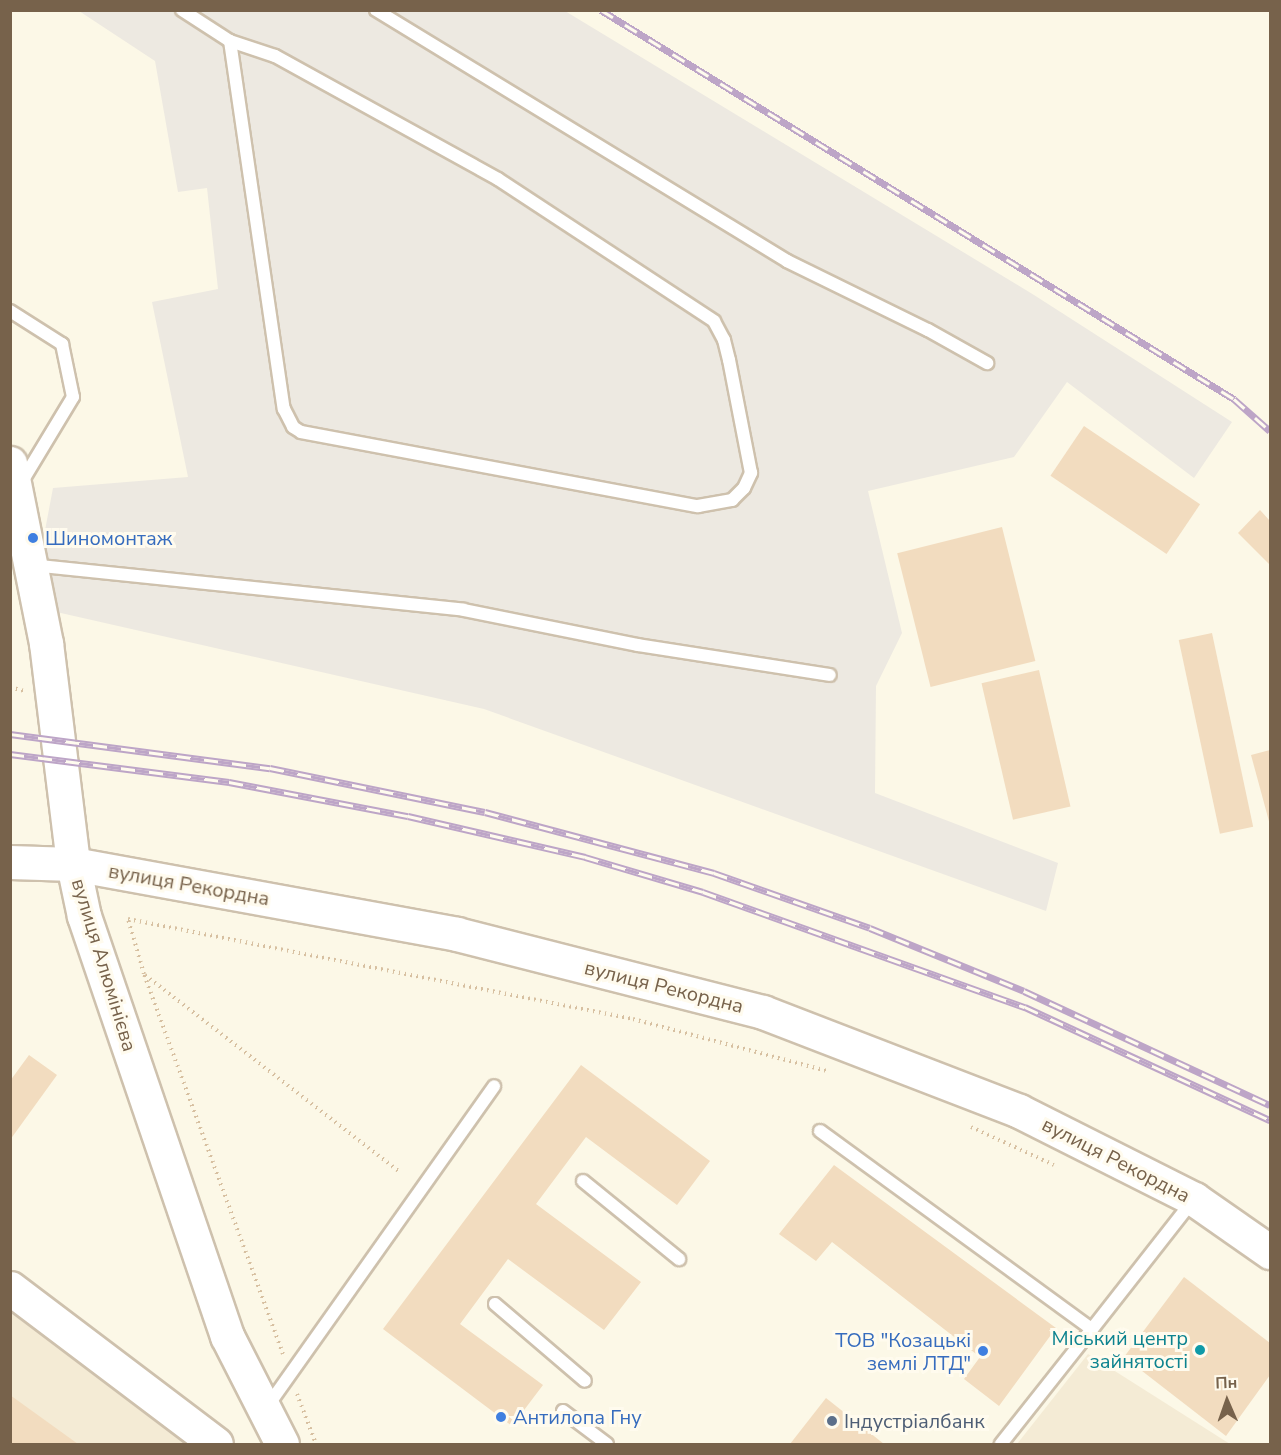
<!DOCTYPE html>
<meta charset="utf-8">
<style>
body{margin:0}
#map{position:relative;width:1281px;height:1455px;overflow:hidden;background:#fcf8e7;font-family:"Nunito Sans",sans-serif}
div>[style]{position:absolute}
.residential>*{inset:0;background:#f4ebd5}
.industrial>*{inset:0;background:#ede9e1}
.building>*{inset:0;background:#f2dcbf;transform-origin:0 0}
.path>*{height:4px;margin-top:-2px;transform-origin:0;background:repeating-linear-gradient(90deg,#d7c0a1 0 1.5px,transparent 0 6px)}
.roads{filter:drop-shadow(2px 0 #cec1ad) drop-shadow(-2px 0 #cec1ad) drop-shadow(0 2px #cec1ad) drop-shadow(0 -2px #cec1ad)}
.lane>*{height:12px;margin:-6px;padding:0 6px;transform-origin:6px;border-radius:6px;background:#fff}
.secondary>*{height:33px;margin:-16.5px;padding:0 16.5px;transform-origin:16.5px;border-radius:16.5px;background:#fff}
.rail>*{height:7px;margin-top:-3.5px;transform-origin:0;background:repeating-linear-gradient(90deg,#fffbee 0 14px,#bda5c7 0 28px);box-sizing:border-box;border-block:2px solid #bda5c7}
.dots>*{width:16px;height:16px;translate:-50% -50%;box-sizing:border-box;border:3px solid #fffbee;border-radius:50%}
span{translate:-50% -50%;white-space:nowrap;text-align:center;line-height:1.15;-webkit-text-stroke:6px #fffbee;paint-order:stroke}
.shop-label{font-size:20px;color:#366cbe}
.left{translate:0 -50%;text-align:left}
.right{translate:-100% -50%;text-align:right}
.street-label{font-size:20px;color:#77624b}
.culture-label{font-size:20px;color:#0d838f}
.service-label{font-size:20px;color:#4e5e75}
.frame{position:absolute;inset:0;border:12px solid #77624b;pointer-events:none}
.north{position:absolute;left:1197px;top:1371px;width:60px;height:60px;-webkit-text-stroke:4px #fffbee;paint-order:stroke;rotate:358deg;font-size:16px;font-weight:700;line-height:24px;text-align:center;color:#77624b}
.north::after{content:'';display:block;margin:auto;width:21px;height:27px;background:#77624b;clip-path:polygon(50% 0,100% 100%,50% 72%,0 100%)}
</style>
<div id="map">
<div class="residential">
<div style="clip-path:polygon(11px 1308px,185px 1444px,11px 1444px)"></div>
<div style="clip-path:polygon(1088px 1354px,1230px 1444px,1017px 1444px)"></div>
</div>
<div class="industrial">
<div style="clip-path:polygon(79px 11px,565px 11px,1034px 295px,1232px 422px,1194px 478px,1067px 382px,1014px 457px,868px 491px,902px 633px,876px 686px,875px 793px,1058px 863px,1046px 911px,484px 709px,52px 611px,40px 557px,53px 488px,188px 477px,152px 302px,218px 289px,207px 188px,178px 192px,155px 61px)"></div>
</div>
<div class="building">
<div style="left:1084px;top:426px;width:140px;height:60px;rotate:34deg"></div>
<div style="clip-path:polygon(1260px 510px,1270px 521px,1270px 565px,1238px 533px)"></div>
<div style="left:1002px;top:527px;width:138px;height:108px;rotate:76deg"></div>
<div style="left:1212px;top:633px;width:198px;height:34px;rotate:78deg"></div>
<div style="left:1039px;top:670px;width:140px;height:59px;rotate:77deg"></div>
<div style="clip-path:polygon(1270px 750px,1270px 825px,1251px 755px)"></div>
<div style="clip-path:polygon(29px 1055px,57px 1075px,10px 1140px,10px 1081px)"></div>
<div style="clip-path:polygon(581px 1065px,710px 1161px,677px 1205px,586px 1137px,536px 1204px,641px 1282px,604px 1330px,508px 1259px,460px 1324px,543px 1385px,512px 1426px,383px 1329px)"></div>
<div style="clip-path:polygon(834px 1165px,1056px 1328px,999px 1406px,964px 1379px,980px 1357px,832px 1242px,816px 1261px,779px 1234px)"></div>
<div style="clip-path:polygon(1184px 1277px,1270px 1343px,1270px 1375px,1226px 1436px,1124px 1357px)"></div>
<div style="clip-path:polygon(10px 1395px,78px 1444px,10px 1444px)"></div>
<div style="clip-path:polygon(826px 1398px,884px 1444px,790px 1444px)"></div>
</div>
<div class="path">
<div style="left:10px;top:687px;width:15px;rotate:16deg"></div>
<div style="left:145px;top:975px;width:321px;rotate:37.7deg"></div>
<div style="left:971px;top:1127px;width:91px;rotate:24.6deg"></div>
<div style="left:283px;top:1354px;width:405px;rotate:-110.1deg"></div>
<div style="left:144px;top:974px;width:57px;rotate:-106.2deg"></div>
<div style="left:128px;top:919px;width:515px;rotate:11.2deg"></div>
<div style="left:633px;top:1019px;width:201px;rotate:15deg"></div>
<div style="left:297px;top:1394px;width:53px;rotate:69.2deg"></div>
</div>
<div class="roads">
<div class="lane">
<div style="left:182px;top:10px;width:57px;rotate:32.9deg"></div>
<div style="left:230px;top:41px;width:372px;rotate:81.7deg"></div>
<div style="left:284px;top:409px;width:20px;rotate:63deg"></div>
<div style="left:293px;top:427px;width:9px;rotate:32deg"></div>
<div style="left:301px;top:432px;width:404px;rotate:10.6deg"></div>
<div style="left:698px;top:506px;width:35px;rotate:-10deg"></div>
<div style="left:732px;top:500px;width:17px;rotate:-45deg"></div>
<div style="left:744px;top:488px;width:17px;rotate:-65deg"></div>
<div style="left:751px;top:473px;width:115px;rotate:-101deg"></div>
<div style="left:729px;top:360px;width:21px;rotate:-104deg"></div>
<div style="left:724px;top:340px;width:21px;rotate:-118deg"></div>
<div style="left:714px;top:321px;width:258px;rotate:-146.7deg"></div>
<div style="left:498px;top:179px;width:255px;rotate:-151.1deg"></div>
<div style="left:275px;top:56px;width:47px;rotate:-161.6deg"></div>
<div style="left:376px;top:10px;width:482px;rotate:31.4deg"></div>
<div style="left:787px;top:261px;width:157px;rotate:26.1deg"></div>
<div style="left:928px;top:330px;width:68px;rotate:29.2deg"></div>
<div style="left:10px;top:311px;width:62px;rotate:32.4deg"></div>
<div style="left:62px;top:344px;width:54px;rotate:78.3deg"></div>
<div style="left:73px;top:397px;width:103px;rotate:121.1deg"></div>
<div style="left:31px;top:565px;width:435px;rotate:5.9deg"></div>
<div style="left:464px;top:610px;width:177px;rotate:11.4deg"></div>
<div style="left:638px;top:645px;width:194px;rotate:8.9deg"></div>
<div style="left:820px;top:1131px;width:336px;rotate:36.1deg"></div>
<div style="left:1092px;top:1329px;width:147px;rotate:128.4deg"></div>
<div style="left:583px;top:1181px;width:124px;rotate:39.1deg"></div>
<div style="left:495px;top:1304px;width:118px;rotate:40.5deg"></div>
<div style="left:1092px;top:1329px;width:164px;rotate:-51.9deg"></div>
<div style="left:267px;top:1407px;width:393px;rotate:-54.7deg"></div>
<div style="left:563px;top:1411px;width:55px;rotate:36.9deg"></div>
</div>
<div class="secondary">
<div style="left:10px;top:463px;width:184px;rotate:78.7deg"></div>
<div style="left:46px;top:643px;width:223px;rotate:83deg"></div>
<div style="left:73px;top:864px;width:53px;rotate:78.1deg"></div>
<div style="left:84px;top:916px;width:444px;rotate:71.2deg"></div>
<div style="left:227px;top:1336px;width:121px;rotate:63deg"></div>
<div style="left:10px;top:862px;width:63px;rotate:1.8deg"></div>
<div style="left:73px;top:864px;width:390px;rotate:10.3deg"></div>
<div style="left:457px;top:934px;width:316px;rotate:14.3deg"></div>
<div style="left:763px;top:1012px;width:274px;rotate:21.1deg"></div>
<div style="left:1019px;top:1111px;width:196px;rotate:26.7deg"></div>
<div style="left:1194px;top:1199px;width:93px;rotate:34.9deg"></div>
<div style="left:10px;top:1288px;width:258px;rotate:37.1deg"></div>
</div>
</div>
<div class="rail">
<div style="left:601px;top:10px;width:743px;rotate:31.57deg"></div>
<div style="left:1234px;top:399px;width:48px;rotate:41.6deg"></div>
<div style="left:10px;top:734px;width:262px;rotate:7.5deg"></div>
<div style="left:270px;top:768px;width:219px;rotate:11.6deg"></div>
<div style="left:485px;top:812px;width:237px;rotate:14.9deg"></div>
<div style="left:714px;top:873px;width:165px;rotate:19.4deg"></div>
<div style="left:870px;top:928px;width:166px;rotate:22.2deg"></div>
<div style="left:1024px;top:991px;width:271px;rotate:24.9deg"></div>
<div style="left:10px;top:754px;width:221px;rotate:7.3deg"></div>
<div style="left:229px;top:782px;width:182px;rotate:10.8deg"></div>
<div style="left:408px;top:816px;width:182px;rotate:13deg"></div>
<div style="left:585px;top:857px;width:123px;rotate:16.5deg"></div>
<div style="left:703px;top:892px;width:342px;rotate:19.7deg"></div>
<div style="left:1025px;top:1007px;width:270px;rotate:24.8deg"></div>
</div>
<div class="dots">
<div style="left:33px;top:538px;background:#3f7fe0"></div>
<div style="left:1200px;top:1350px;background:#0f9aa8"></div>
<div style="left:983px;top:1351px;background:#3f7fe0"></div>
<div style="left:501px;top:1417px;background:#3f7fe0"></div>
<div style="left:832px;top:1421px;background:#5c6f8a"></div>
</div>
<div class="shop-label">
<span class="left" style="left:45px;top:538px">Шиномонтаж</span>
<span class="right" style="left:971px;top:1352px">ТОВ "Козацькі<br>землі ЛТД"</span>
<span class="left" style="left:513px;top:1417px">Антилопа Гну</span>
</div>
<div class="street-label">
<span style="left:189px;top:885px;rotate:10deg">вулиця Рекордна</span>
<span style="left:104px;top:965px;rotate:73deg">вулиця Алюмінієва</span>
<span style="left:664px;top:987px;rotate:14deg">вулиця Рекордна</span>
<span style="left:1116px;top:1160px;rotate:27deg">вулиця Рекордна</span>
</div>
<div class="culture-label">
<span class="right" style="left:1188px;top:1350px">Міський центр<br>зайнятості</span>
</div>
<div class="service-label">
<span class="left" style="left:844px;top:1421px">Індустріалбанк</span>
</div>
<div class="frame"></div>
<div class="north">Пн</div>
</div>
